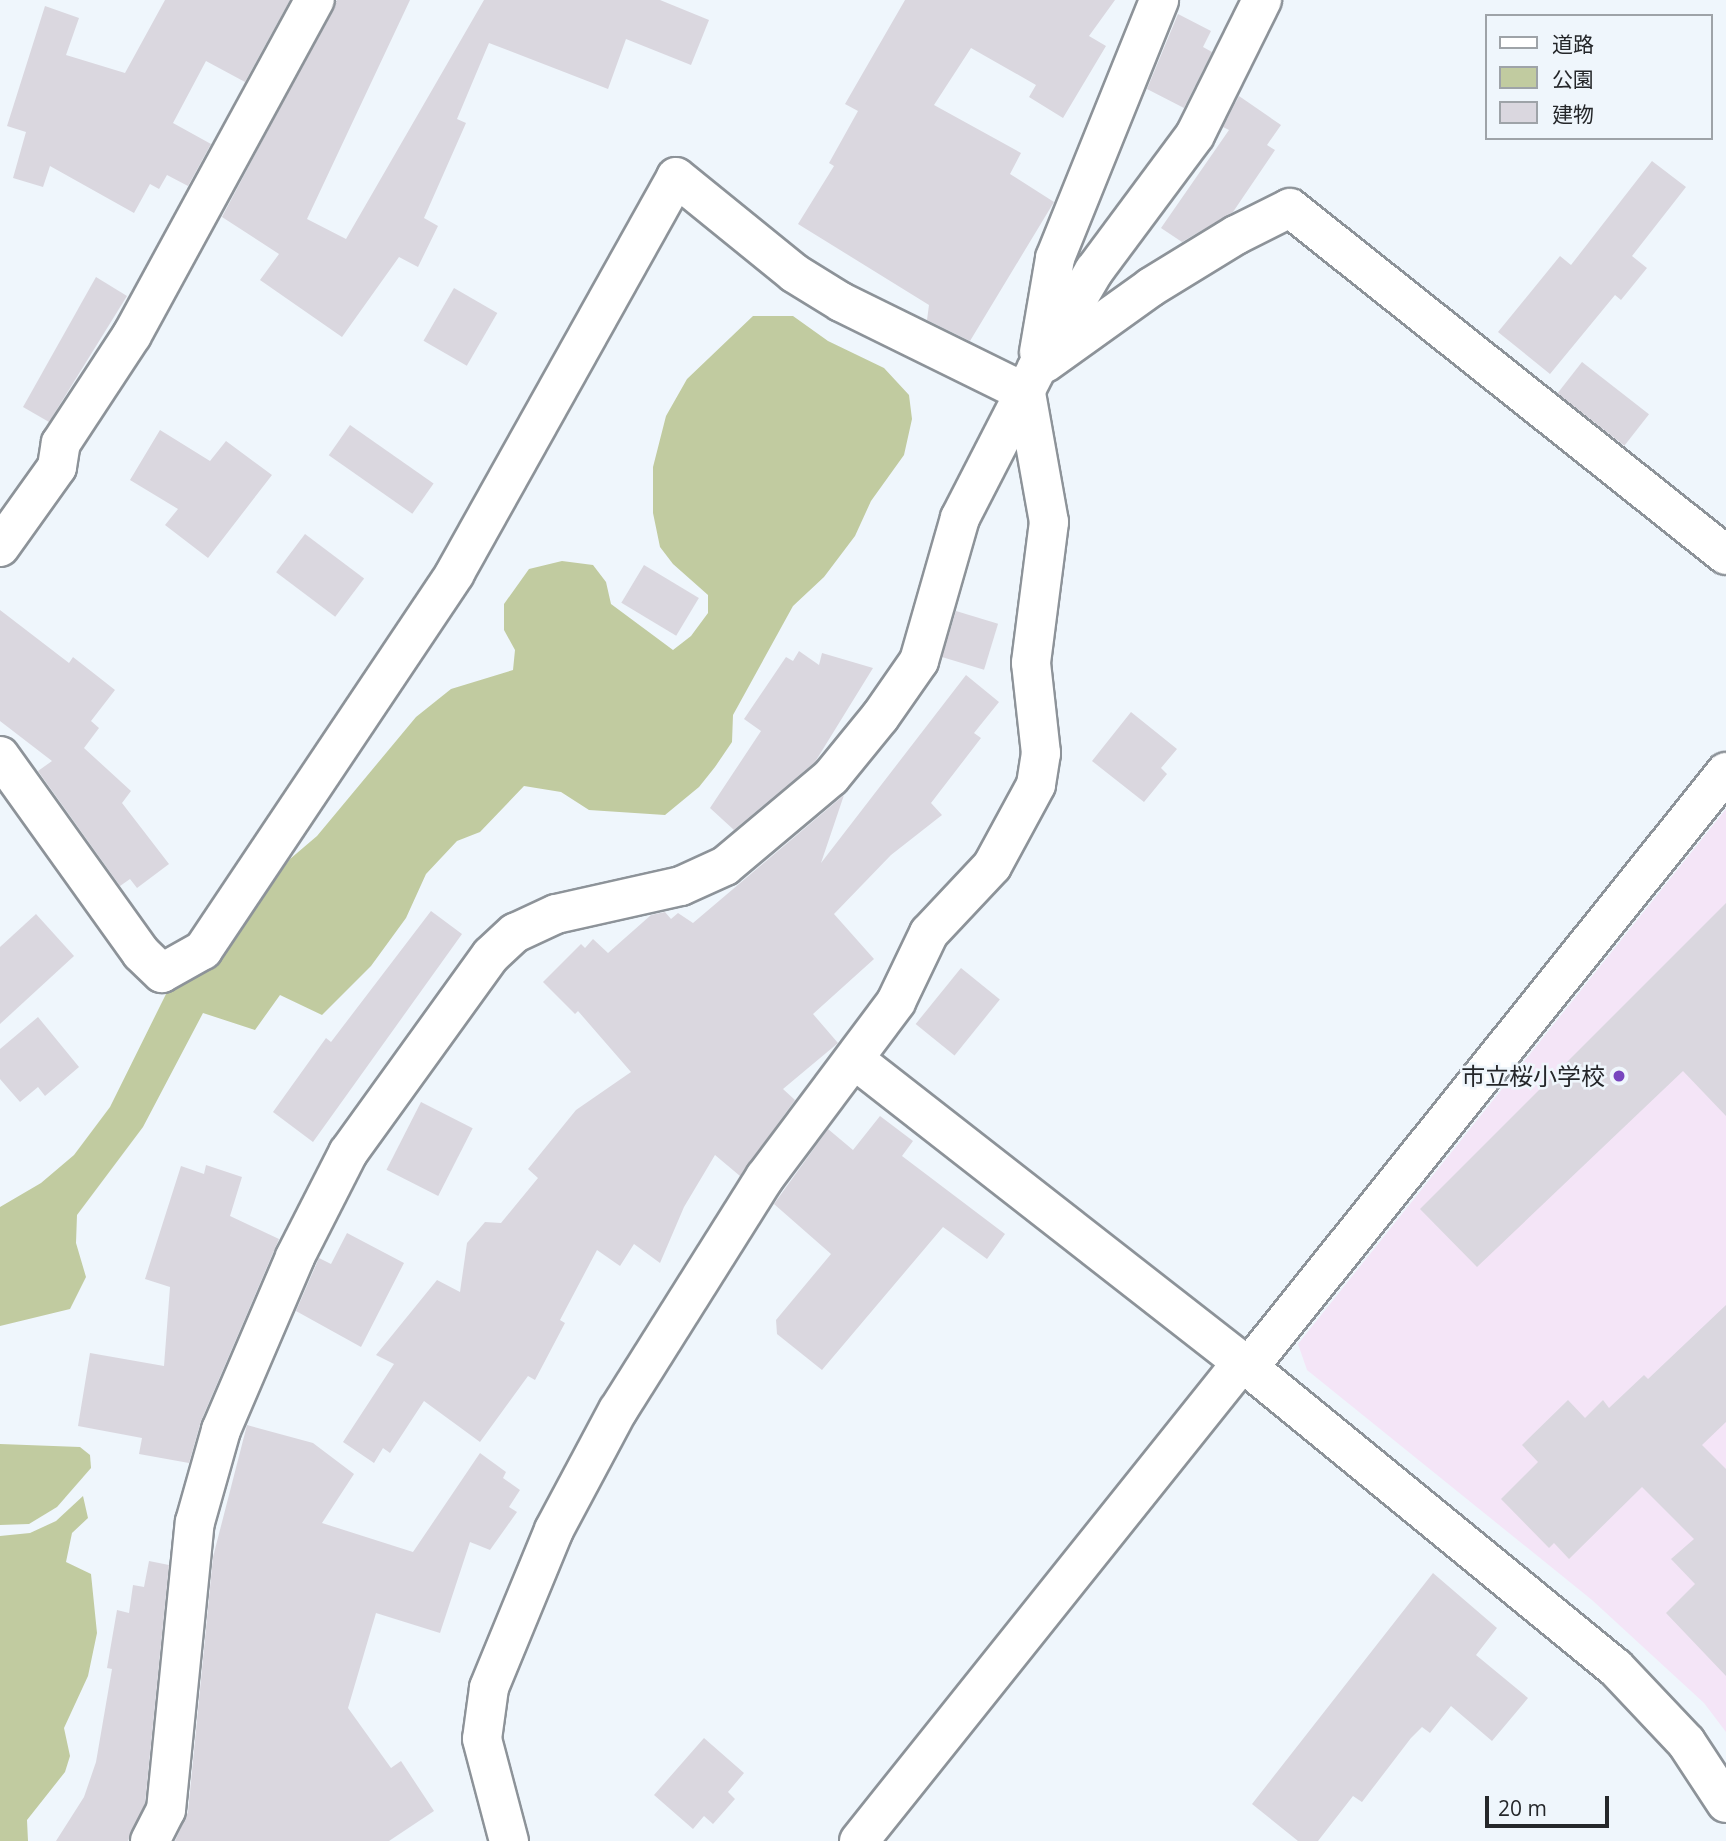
<!DOCTYPE html>
<meta charset="utf-8">
<style>
body{margin:0}
#map{position:relative;width:1726px;height:1841px;overflow:hidden;background:#eff6fc;font-family:"Open Sans","Noto Sans JP",sans-serif}
div>[style]{position:absolute}
.education>*{inset:0;background:#f4e5f7}
.green>*{inset:0;background:#c1cba0}
.building>*{inset:0;background:#dad7df;transform-origin:0 0}
.roads{filter:drop-shadow(2px 0 #8d9399) drop-shadow(-2px 0 #8d9399) drop-shadow(0 2px #8d9399) drop-shadow(0 -2px #8d9399)}
.minor>*{height:38px;margin:-19px;padding:0 19px;transform-origin:19px;border-radius:19px;background:#fff}
.tertiary>*{height:38px;margin:-19px;padding:0 19px;transform-origin:19px;border-radius:19px;background:#fff}
.dots>*{width:19px;height:19px;translate:-50% -50%;box-sizing:border-box;border:4px solid #eff6fc;border-radius:50%}
span{translate:-50% -50%;white-space:nowrap;text-align:center;line-height:1.15;-webkit-text-stroke:5px #eff6fc;paint-order:stroke}
.poi-label{font-size:24px;color:#25272a}
.right{translate:-100% -50%;text-align:right}
.legend{position:absolute;left:1485px;top:14px;width:228px;height:126px;box-sizing:border-box;background:#eff6fc;border:2px solid #9ea3a8;margin:0;padding:9px 12px;list-style:none;font-size:21px;color:#25272a}
.legend li{display:flex;align-items:center;gap:14px;height:35px}
.legend b{width:35px;border:2px solid #9ea3a8}
.scale{position:absolute;left:1485px;top:1796px;width:124px;height:32px;box-sizing:border-box;border:4px solid #25272a;border-top:0;padding-left:9px;font-size:21px;line-height:24px;white-space:nowrap;color:#25272a;-webkit-text-stroke:5px #eff6fc;paint-order:stroke}
</style>
<div id="map">
<div class="education">
<div style="clip-path:polygon(1726px 809px,1726px 1732px,1704px 1703px,1592px 1600px,1307px 1370px,1298px 1344px)"></div>
</div>
<div class="green">
<div style="clip-path:polygon(753px 316px,793px 316px,828px 341px,884px 368px,909px 395px,912px 419px,904px 455px,871px 501px,855px 536px,824px 577px,793px 606px,733px 715px,732px 742px,715px 767px,699px 787px,665px 815px,589px 810px,561px 792px,524px 786px,480px 832px,457px 841px,426px 874px,406px 918px,371px 966px,322px 1015px,280px 995px,255px 1030px,203px 1013px,143px 1127px,77px 1215px,76px 1243px,86px 1277px,70px 1309px,0 1326px,0 1207px,41px 1183px,74px 1155px,110px 1107px,168px 990px,190px 980px,212px 962px,290px 859px,317px 836px,416px 717px,451px 689px,513px 670px,515px 650px,504px 630px,504px 604px,529px 569px,562px 561px,593px 565px,606px 582px,611px 604px,673px 650px,691px 636px,708px 613px,708px 595px,673px 564px,660px 547px,653px 513px,653px 467px,666px 416px,687px 379px)"></div>
<div style="clip-path:polygon(0 1444px,80px 1447px,90px 1455px,91px 1468px,57px 1507px,29px 1524px,0 1525px)"></div>
<div style="clip-path:polygon(83px 1496px,88px 1518px,72px 1533px,66px 1562px,91px 1574px,97px 1633px,88px 1676px,64px 1728px,70px 1756px,65px 1772px,27px 1820px,28px 1841px,0 1841px,0 1536px,30px 1533px,56px 1521px)"></div>
</div>
<div class="building">
<div style="clip-path:polygon(165px 0,290px 0,245px 82px,206px 61px,173px 123px,211px 144px,188px 186px,167px 175px,159px 189px,150px 184px,134px 213px,50px 166px,43px 187px,13px 178px,26px 132px,7px 126px,45px 6px,79px 18px,66px 55px,125px 73px)"></div>
<div style="clip-path:polygon(337px 0,410px 0,307px 219px,346px 239px,484px 0,660px 0,709px 20px,691px 65px,626px 39px,608px 89px,489px 43px,457px 119px,466px 123px,424px 218px,438px 226px,418px 267px,399px 257px,342px 337px,260px 280px,279px 254px,222px 217px)"></div>
<div style="clip-path:polygon(905px 0,1115px 0,1089px 36px,1106px 46px,1063px 118px,1029px 97px,1036px 85px,971px 48px,934px 105px,1021px 153px,1010px 174px,1054px 202px,970px 341px,927px 320px,929px 305px,798px 224px,834px 166px,829px 163px,858px 111px,845px 104px)"></div>
<div style="clip-path:polygon(1178px 14px,1211px 31px,1203px 47px,1212px 52px,1184px 108px,1147px 89px)"></div>
<div style="clip-path:polygon(1239px 96px,1281px 125px,1267px 145px,1275px 150px,1233px 212px,1182px 242px,1161px 228px,1229px 130px,1223px 127px)"></div>
<div style="clip-path:polygon(1652px 161px,1686px 187px,1632px 256px,1647px 268px,1621px 300px,1615px 295px,1550px 374px,1498px 332px,1560px 256px,1571px 265px)"></div>
<div style="clip-path:polygon(96px 277px,127px 296px,49px 422px,23px 407px)"></div>
<div style="left:454px;top:288px;width:50px;height:61px;rotate:30deg"></div>
<div style="left:1582px;top:362px;width:85px;height:40px;rotate:38deg"></div>
<div style="left:350px;top:425px;width:102px;height:37px;rotate:35deg"></div>
<div style="clip-path:polygon(160px 430px,210px 461px,226px 441px,272px 475px,208px 558px,165px 525px,178px 509px,130px 480px)"></div>
<div style="left:305px;top:534px;width:74px;height:48px;rotate:37deg"></div>
<div style="left:644px;top:565px;width:64px;height:44px;rotate:31deg"></div>
<div style="clip-path:polygon(0 610px,69px 663px,73px 657px,115px 690px,91px 721px,99px 728px,84px 748px,131px 791px,122px 803px,169px 864px,137px 888px,130px 879px,120px 886px,38px 771px,52px 761px,0 721px)"></div>
<div style="left:956px;top:611px;width:44px;height:48px;rotate:17deg"></div>
<div style="clip-path:polygon(799px 651px,819px 665px,822px 653px,873px 668px,815px 762px,734px 830px,710px 808px,761px 731px,744px 719px,786px 657px,793px 661px)"></div>
<div style="clip-path:polygon(966px 675px,999px 702px,974px 733px,981px 738px,931px 803px,942px 815px,891px 855px,834px 914px,874px 959px,813px 1014px,838px 1043px,783px 1089px,795px 1100px,740px 1176px,715px 1155px,684px 1207px,660px 1263px,634px 1244px,620px 1266px,597px 1250px,560px 1320px,565px 1323px,535px 1380px,528px 1376px,480px 1442px,424px 1401px,390px 1453px,383px 1448px,374px 1463px,343px 1442px,394px 1364px,376px 1355px,437px 1280px,460px 1292px,467px 1243px,485px 1222px,501px 1223px,538px 1178px,528px 1169px,576px 1110px,631px 1072px,578px 1011px,575px 1014px,543px 982px,581px 944px,585px 948px,593px 939px,608px 953px,651px 915px,665px 912px,671px 919px,678px 913px,693px 923px,844px 795px,821px 863px)"></div>
<div style="clip-path:polygon(1131px 712px,1177px 749px,1161px 768px,1167px 774px,1144px 802px,1092px 761px)"></div>
<div style="clip-path:polygon(1726px 903px,1726px 1116px,1683px 1071px,1477px 1267px,1420px 1209px)"></div>
<div style="clip-path:polygon(431px 911px,462px 934px,313px 1142px,273px 1112px,326px 1038px,331px 1042px)"></div>
<div style="clip-path:polygon(36px 914px,74px 956px,0 1024px,0 947px)"></div>
<div style="left:961px;top:968px;width:50px;height:72px;rotate:39deg"></div>
<div style="clip-path:polygon(38px 1017px,79px 1067px,45px 1096px,38px 1087px,20px 1102px,0 1079px,0 1049px)"></div>
<div style="left:421px;top:1102px;width:58px;height:76px;rotate:27deg"></div>
<div style="clip-path:polygon(880px 1116px,913px 1141px,902px 1156px,1005px 1234px,987px 1259px,943px 1227px,822px 1370px,777px 1334px,776px 1320px,831px 1254px,774px 1204px,828px 1129px,853px 1150px)"></div>
<div style="clip-path:polygon(206px 1165px,242px 1177px,230px 1216px,279px 1239px,201px 1421px,189px 1463px,139px 1454px,142px 1438px,78px 1426px,90px 1353px,164px 1366px,170px 1287px,145px 1279px,181px 1166px,204px 1174px)"></div>
<div style="clip-path:polygon(347px 1233px,404px 1263px,361px 1347px,296px 1311px,319px 1258px,331px 1264px)"></div>
<div style="clip-path:polygon(1726px 1305px,1726px 1422px,1702px 1445px,1726px 1469px,1726px 1676px,1666px 1613px,1695px 1584px,1671px 1559px,1694px 1539px,1642px 1487px,1569px 1559px,1554px 1543px,1549px 1548px,1501px 1499px,1538px 1462px,1522px 1445px,1568px 1400px,1585px 1418px,1603px 1400px,1609px 1408px,1644px 1375px,1648px 1379px)"></div>
<div style="clip-path:polygon(247px 1425px,313px 1443px,354px 1474px,322px 1523px,413px 1552px,480px 1453px,506px 1472px,503px 1478px,520px 1490px,509px 1507px,517px 1512px,490px 1550px,470px 1542px,440px 1633px,376px 1613px,348px 1708px,391px 1768px,401px 1761px,434px 1811px,389px 1841px,175px 1841px,188px 1812px,213px 1557px)"></div>
<div style="clip-path:polygon(149px 1561px,169px 1565px,145px 1804px,128px 1841px,56px 1841px,84px 1797px,96px 1762px,112px 1669px,107px 1668px,117px 1610px,129px 1613px,133px 1585px,144px 1587px)"></div>
<div style="clip-path:polygon(1433px 1573px,1497px 1628px,1476px 1655px,1528px 1698px,1492px 1741px,1451px 1706px,1430px 1733px,1422px 1727px,1411px 1738px,1362px 1802px,1353px 1796px,1318px 1841px,1298px 1841px,1252px 1804px)"></div>
<div style="clip-path:polygon(704px 1738px,744px 1773px,728px 1792px,735px 1799px,713px 1824px,704px 1816px,693px 1829px,654px 1795px)"></div>
</div>
<div class="roads">
<div class="minor">
<div style="left:1039px;top:352px;width:95px;rotate:-80.3deg"></div>
<div style="left:1055px;top:258px;width:278px;rotate:-68deg"></div>
<div style="left:1045px;top:363px;width:130px;rotate:-35.6deg"></div>
<div style="left:1151px;top:287px;width:100px;rotate:-31.5deg"></div>
<div style="left:1236px;top:235px;width:60px;rotate:-26.6deg"></div>
<div style="left:1290px;top:208px;width:557px;rotate:38.52deg"></div>
<div style="left:0;top:547px;width:98px;rotate:-54.5deg"></div>
<div style="left:57px;top:467px;width:24px;rotate:-81deg"></div>
<div style="left:61px;top:443px;width:129px;rotate:-56.7deg"></div>
<div style="left:132px;top:335px;width:382px;rotate:-61.4deg"></div>
<div style="left:0;top:756px;width:242px;rotate:54.4deg"></div>
<div style="left:141px;top:953px;width:29px;rotate:44deg"></div>
<div style="left:162px;top:973px;width:47px;rotate:-29.3deg"></div>
<div style="left:203px;top:950px;width:453px;rotate:-56.2deg"></div>
<div style="left:455px;top:573px;width:453px;rotate:-60.8deg"></div>
<div style="left:676px;top:177px;width:152px;rotate:39.1deg"></div>
<div style="left:794px;top:273px;width:55px;rotate:31.7deg"></div>
<div style="left:841px;top:302px;width:206px;rotate:26.2deg"></div>
<div style="left:1026px;top:393px;width:131px;rotate:79.9deg"></div>
<div style="left:1049px;top:522px;width:142px;rotate:97.3deg"></div>
<div style="left:1031px;top:663px;width:91px;rotate:83.7deg"></div>
<div style="left:1041px;top:753px;width:32px;rotate:99deg"></div>
<div style="left:1036px;top:785px;width:92px;rotate:118.5deg"></div>
<div style="left:992px;top:866px;width:92px;rotate:133.2deg"></div>
<div style="left:929px;top:933px;width:76px;rotate:115.6deg"></div>
<div style="left:896px;top:1002px;width:219px;rotate:126.8deg"></div>
<div style="left:765px;top:1177px;width:275px;rotate:122.2deg"></div>
<div style="left:618px;top:1410px;width:136px;rotate:118.1deg"></div>
<div style="left:554px;top:1530px;width:171px;rotate:112.4deg"></div>
<div style="left:489px;top:1688px;width:51px;rotate:97.8deg"></div>
<div style="left:482px;top:1739px;width:106px;rotate:75.2deg"></div>
<div style="left:1248px;top:1368px;width:764px;rotate:-51.27deg"></div>
<div style="left:150px;top:1841px;width:35px;rotate:-63deg"></div>
<div style="left:166px;top:1810px;width:289px;rotate:-84.3deg"></div>
<div style="left:195px;top:1522px;width:96px;rotate:-74.2deg"></div>
<div style="left:221px;top:1430px;width:188px;rotate:-66.8deg"></div>
<div style="left:295px;top:1257px;width:117px;rotate:-63deg"></div>
<div style="left:348px;top:1153px;width:244px;rotate:-54.2deg"></div>
<div style="left:491px;top:955px;width:33px;rotate:-43deg"></div>
<div style="left:515px;top:933px;width:45px;rotate:-24.9deg"></div>
<div style="left:556px;top:914px;width:128px;rotate:-12.6deg"></div>
<div style="left:681px;top:886px;width:48px;rotate:-24.4deg"></div>
<div style="left:725px;top:866px;width:138px;rotate:-40deg"></div>
<div style="left:831px;top:777px;width:77px;rotate:-50.8deg"></div>
<div style="left:880px;top:717px;width:68px;rotate:-55.1deg"></div>
<div style="left:919px;top:661px;width:149px;rotate:-74deg"></div>
<div style="left:960px;top:518px;width:169px;rotate:-62.8deg"></div>
<div style="left:1037px;top:368px;width:113px;rotate:-59.6deg"></div>
<div style="left:1094px;top:271px;width:169px;rotate:-53.4deg"></div>
<div style="left:1195px;top:135px;width:151px;rotate:-63.6deg"></div>
<div style="left:859px;top:1841px;width:613px;rotate:-51.35deg"></div>
</div>
<div class="tertiary">
<div style="left:855px;top:1060px;width:491px;rotate:38deg"></div>
<div style="left:1242px;top:1362px;width:482px;rotate:39.3deg"></div>
<div style="left:1615px;top:1667px;width:103px;rotate:46.6deg"></div>
<div style="left:1686px;top:1742px;width:73px;rotate:56.7deg"></div>
</div>
</div>
<div class="dots">
<div style="left:1619px;top:1076px;background:#7846be"></div>
</div>
<div class="poi-label">
<span class="right" style="left:1605px;top:1076px">市立桜小学校</span>
</div>
<ul class="legend">
<li><b style="height:9px;background:#fff"></b>道路</li>
<li><b style="height:19px;background:#c1cba0"></b>公園</li>
<li><b style="height:19px;background:#dad7df"></b>建物</li>
</ul>
<div class="scale">20 m</div>
</div>
